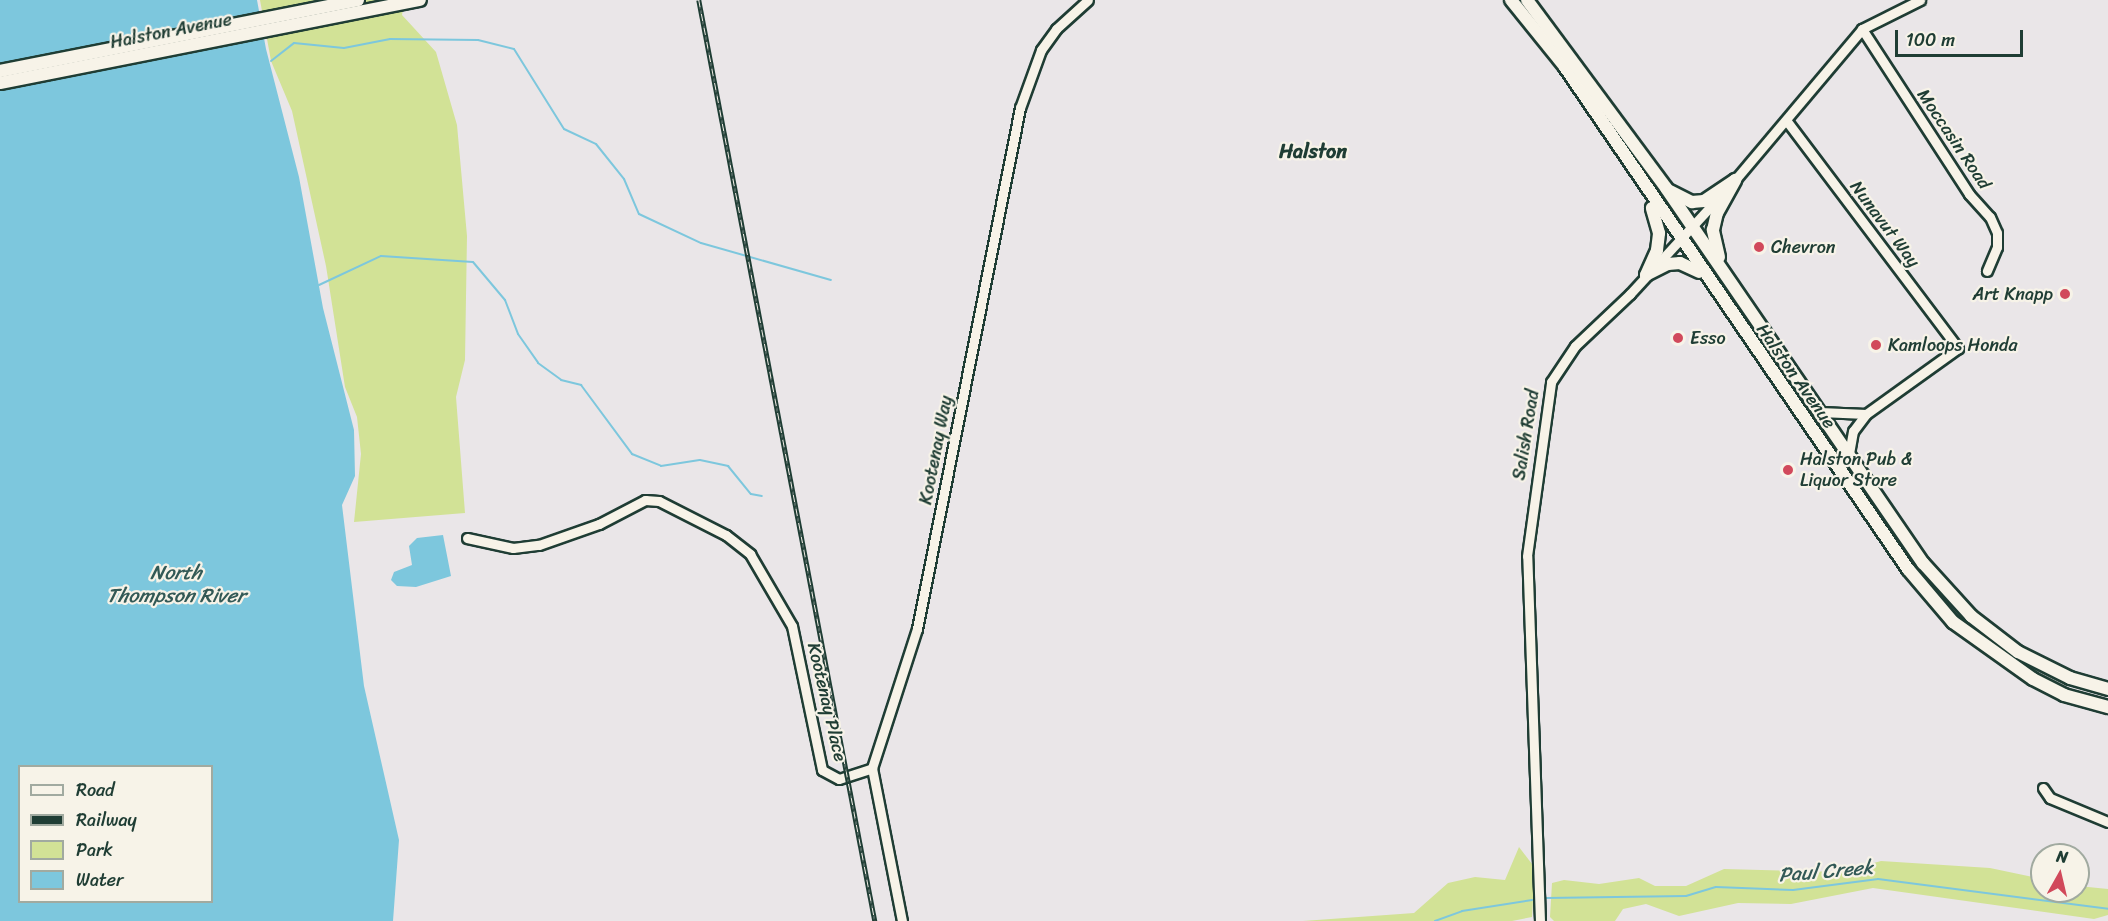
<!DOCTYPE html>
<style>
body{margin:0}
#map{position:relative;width:2108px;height:921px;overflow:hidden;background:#eae6e8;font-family:Sriracha,sans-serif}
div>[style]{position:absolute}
.green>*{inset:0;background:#d2e296}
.water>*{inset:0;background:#7dc7dd}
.stream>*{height:2px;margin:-1px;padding:0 1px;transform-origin:1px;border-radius:1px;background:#7dc7dd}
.roads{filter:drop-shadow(2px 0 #1f3d34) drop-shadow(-2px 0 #1f3d34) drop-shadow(0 2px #1f3d34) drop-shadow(0 -2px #1f3d34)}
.street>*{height:9px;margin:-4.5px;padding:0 4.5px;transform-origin:4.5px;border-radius:4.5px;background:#f7f3e8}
.secondary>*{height:12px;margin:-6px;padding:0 6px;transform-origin:6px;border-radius:6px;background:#f7f3e8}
.rail>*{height:4.5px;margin-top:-2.25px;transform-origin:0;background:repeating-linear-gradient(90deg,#f7f3e8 0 7px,#1f3d34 0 14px);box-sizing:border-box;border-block:2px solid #1f3d34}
.dots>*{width:16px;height:16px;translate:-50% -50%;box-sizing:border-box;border:3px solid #f7f3e8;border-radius:50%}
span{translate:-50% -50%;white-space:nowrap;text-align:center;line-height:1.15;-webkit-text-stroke:4.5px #f7f3e8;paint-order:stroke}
.street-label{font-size:18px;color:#1f3d34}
.poi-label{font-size:18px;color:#1f3d34}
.left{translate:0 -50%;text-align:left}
.right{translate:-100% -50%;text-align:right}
.neighbourhood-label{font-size:20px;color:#1f3d34;font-weight:700}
.water-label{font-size:20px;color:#325956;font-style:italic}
.legend{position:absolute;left:18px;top:765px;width:195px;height:138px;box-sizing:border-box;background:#f7f3e8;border:2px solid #a1aaa0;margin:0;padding:8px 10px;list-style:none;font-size:18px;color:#1f3d34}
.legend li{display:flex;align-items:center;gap:12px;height:30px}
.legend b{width:30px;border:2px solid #a1aaa0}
.north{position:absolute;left:2030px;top:843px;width:60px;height:60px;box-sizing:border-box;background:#f7f3e8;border:2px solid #a1aaa0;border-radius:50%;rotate:8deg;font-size:16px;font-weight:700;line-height:24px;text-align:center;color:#1f3d34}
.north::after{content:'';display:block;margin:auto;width:21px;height:27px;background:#d1495b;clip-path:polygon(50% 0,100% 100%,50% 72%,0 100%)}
.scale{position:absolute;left:1895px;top:30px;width:128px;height:27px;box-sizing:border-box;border:3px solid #1f3d34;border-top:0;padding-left:8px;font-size:18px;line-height:21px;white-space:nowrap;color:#1f3d34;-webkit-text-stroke:4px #f7f3e8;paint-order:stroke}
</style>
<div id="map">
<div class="green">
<div style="clip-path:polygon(260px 0,405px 0,402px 15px,436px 52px,457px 125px,467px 236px,465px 360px,456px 397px,465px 513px,354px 522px,361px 454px,357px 417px,345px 387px,326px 266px,292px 111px,271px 61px)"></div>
<div style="clip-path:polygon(1519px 847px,1535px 868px,1532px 917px,1512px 921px,1303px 921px,1414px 913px,1448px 883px,1475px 877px,1505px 880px)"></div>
<div style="clip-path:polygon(1881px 861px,1990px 868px,2042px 879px,2042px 891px,2078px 891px,2078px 886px,2108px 889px,2108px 915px,2094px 919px,1873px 888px,1791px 904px,1738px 903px,1679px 916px,1646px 904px,1623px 909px,1615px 921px,1554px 921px,1550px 917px,1552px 883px,1564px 880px,1599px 884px,1639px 878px,1655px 886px,1686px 886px,1724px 869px,1841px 872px)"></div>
</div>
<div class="water">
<div style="clip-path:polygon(evenodd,0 0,257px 0,266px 49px,299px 177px,323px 308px,354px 430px,355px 476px,342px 505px,364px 686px,399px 840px,393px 921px,0 921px,0 0,20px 766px,212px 766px,212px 902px,20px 902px,20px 766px)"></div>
<div style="clip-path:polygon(443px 535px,451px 576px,416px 587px,397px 586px,391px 580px,394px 572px,412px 565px,409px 546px,417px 538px)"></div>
</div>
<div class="stream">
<div style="left:271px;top:61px;width:29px;rotate:-38deg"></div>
<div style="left:294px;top:43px;width:50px;rotate:5.7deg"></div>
<div style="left:344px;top:48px;width:47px;rotate:-11.1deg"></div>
<div style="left:390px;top:39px;width:88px;rotate:0.7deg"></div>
<div style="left:478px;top:40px;width:37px;rotate:14deg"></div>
<div style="left:514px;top:49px;width:94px;rotate:58deg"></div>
<div style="left:564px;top:129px;width:35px;rotate:25deg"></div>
<div style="left:596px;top:144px;width:45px;rotate:51.3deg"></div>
<div style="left:624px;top:179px;width:38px;rotate:67deg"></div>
<div style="left:639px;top:214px;width:68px;rotate:25.1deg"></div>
<div style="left:701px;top:243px;width:135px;rotate:15.9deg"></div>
<div style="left:319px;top:285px;width:68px;rotate:-25.1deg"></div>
<div style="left:381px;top:256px;width:92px;rotate:3.7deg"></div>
<div style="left:473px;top:262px;width:50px;rotate:49.9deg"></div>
<div style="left:505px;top:300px;width:36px;rotate:69deg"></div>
<div style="left:518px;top:334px;width:35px;rotate:55deg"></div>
<div style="left:538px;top:363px;width:29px;rotate:36deg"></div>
<div style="left:561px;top:380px;width:21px;rotate:14deg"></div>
<div style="left:581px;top:385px;width:86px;rotate:53.5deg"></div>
<div style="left:632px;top:454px;width:31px;rotate:22deg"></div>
<div style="left:661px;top:466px;width:39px;rotate:-9deg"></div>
<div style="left:700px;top:460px;width:29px;rotate:12deg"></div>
<div style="left:728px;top:466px;width:36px;rotate:51deg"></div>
<div style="left:751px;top:494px;width:11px;rotate:10deg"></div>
<div style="left:1546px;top:898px;width:140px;rotate:-0.8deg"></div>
<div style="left:1686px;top:896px;width:31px;rotate:-17deg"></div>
<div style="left:1716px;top:887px;width:77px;rotate:2.2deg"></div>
<div style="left:1793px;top:890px;width:86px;rotate:-7.4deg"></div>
<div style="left:1878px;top:879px;width:232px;rotate:7.4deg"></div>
<div style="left:1435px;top:921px;width:29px;rotate:-20deg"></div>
<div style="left:1462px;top:911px;width:71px;rotate:-8.9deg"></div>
</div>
<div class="roads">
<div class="street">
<div style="left:1862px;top:29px;width:197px;rotate:57deg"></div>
<div style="left:1969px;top:194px;width:31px;rotate:48deg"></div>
<div style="left:1990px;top:217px;width:17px;rotate:66deg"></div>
<div style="left:1997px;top:233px;width:14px;rotate:90deg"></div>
<div style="left:1997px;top:247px;width:26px;rotate:113deg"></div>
<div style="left:1786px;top:120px;width:286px;rotate:53deg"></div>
<div style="left:1958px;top:348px;width:113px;rotate:144.3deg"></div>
<div style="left:1866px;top:414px;width:21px;rotate:127deg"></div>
<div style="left:1853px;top:431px;width:22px;rotate:100deg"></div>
<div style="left:1820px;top:412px;width:46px;rotate:2.5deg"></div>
<div style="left:467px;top:538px;width:47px;rotate:12.3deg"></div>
<div style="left:513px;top:548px;width:26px;rotate:-7deg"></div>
<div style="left:539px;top:545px;width:64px;rotate:-19.3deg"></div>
<div style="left:599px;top:524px;width:52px;rotate:-27.6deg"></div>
<div style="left:645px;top:500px;width:14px;rotate:4deg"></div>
<div style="left:659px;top:501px;width:75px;rotate:26.9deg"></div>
<div style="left:726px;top:535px;width:31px;rotate:38deg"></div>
<div style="left:750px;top:554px;width:83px;rotate:59.7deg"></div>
<div style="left:792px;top:626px;width:147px;rotate:78.2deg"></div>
<div style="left:822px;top:770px;width:19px;rotate:28deg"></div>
<div style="left:839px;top:779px;width:35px;rotate:-18deg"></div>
<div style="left:2043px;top:788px;width:12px;rotate:55deg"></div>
<div style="left:2050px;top:798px;width:63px;rotate:22.5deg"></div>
<div style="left:902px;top:921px;width:156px;rotate:-101.1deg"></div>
<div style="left:872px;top:768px;width:146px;rotate:-72.1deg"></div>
<div style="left:917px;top:629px;width:531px;rotate:-78.82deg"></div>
<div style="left:1020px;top:108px;width:62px;rotate:-70.1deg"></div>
<div style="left:1041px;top:50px;width:26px;rotate:-54deg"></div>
<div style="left:1056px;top:29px;width:43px;rotate:-42.2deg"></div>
<div style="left:1540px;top:921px;width:365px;rotate:-92deg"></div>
<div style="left:1527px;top:556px;width:176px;rotate:-82.1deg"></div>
<div style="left:1551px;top:382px;width:43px;rotate:-56.3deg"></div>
<div style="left:1575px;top:346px;width:76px;rotate:-43.4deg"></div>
<div style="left:1630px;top:294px;width:155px;rotate:-47.4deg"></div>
<div style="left:1735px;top:180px;width:197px;rotate:-49.9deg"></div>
<div style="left:1862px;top:29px;width:65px;rotate:-26.6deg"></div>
</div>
<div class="secondary">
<div style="left:1511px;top:0;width:86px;rotate:51.1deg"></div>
<div style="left:1565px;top:67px;width:608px;rotate:55.66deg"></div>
<div style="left:1908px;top:569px;width:70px;rotate:49.7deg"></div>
<div style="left:1953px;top:622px;width:98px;rotate:35.5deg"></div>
<div style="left:2033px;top:679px;width:35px;rotate:27deg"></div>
<div style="left:2064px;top:695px;width:46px;rotate:15.3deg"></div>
<div style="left:1527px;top:0;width:234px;rotate:53.5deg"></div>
<div style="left:1666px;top:188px;width:455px;rotate:55.6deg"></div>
<div style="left:1923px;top:563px;width:72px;rotate:47.8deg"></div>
<div style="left:1971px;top:616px;width:59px;rotate:37.5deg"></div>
<div style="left:2018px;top:652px;width:58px;rotate:26.6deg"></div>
<div style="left:2070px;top:678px;width:40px;rotate:16deg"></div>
<div style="left:0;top:71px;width:365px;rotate:-11.2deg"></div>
<div style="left:0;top:83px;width:428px;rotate:-11.2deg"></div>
<div style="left:1670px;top:191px;width:25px;rotate:27deg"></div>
<div style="left:1692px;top:202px;width:12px;rotate:-5deg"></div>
<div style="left:1704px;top:201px;width:36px;rotate:-34deg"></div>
<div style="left:1719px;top:257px;width:28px;rotate:-103deg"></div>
<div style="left:1713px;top:230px;width:17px;rotate:-77deg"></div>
<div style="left:1717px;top:213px;width:38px;rotate:-61deg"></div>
<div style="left:1646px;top:275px;width:27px;rotate:-66deg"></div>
<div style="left:1657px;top:250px;width:17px;rotate:-83deg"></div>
<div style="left:1659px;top:233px;width:26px;rotate:-106deg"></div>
<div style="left:1646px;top:275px;width:25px;rotate:-27deg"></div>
<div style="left:1668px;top:264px;width:12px;rotate:-5deg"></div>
<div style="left:1680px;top:263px;width:21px;rotate:25deg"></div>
</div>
</div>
<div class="rail">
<div style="left:699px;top:0;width:938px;rotate:79.18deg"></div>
</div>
<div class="dots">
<div style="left:1759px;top:247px;background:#d1495b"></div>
<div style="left:2065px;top:294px;background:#d1495b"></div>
<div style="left:1678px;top:338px;background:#d1495b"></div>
<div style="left:1876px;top:345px;background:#d1495b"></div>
<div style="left:1788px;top:470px;background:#d1495b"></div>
</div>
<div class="street-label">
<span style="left:171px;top:31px;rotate:-11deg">Halston Avenue</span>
<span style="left:1954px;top:139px;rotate:56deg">Moccasin Road</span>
<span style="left:1885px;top:224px;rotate:53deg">Nunavut Way</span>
<span style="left:1796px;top:376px;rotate:55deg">Halston Avenue</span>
<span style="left:1526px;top:435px;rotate:-81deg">Salish Road</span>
<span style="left:936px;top:450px;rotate:-79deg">Kootenay Way</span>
<span style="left:827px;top:702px;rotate:77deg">Kootenay Place</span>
</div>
<div class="poi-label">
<span class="left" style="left:1771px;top:247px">Chevron</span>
<span class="right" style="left:2053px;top:294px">Art Knapp</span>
<span class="left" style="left:1690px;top:338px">Esso</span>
<span class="left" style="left:1888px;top:345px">Kamloops Honda</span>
<span class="left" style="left:1800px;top:470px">Halston Pub &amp;<br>Liquor Store</span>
</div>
<div class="neighbourhood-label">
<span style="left:1313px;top:151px">Halston</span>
</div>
<div class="water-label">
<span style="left:176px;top:584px">North<br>Thompson River</span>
<span style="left:1826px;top:871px;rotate:-5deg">Paul Creek</span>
</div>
<ul class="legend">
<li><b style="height:8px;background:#f7f3e8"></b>Road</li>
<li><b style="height:8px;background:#1f3d34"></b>Railway</li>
<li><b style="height:16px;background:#d2e296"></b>Park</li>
<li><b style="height:16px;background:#7dc7dd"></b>Water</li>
</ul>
<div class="north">N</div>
<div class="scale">100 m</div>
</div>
